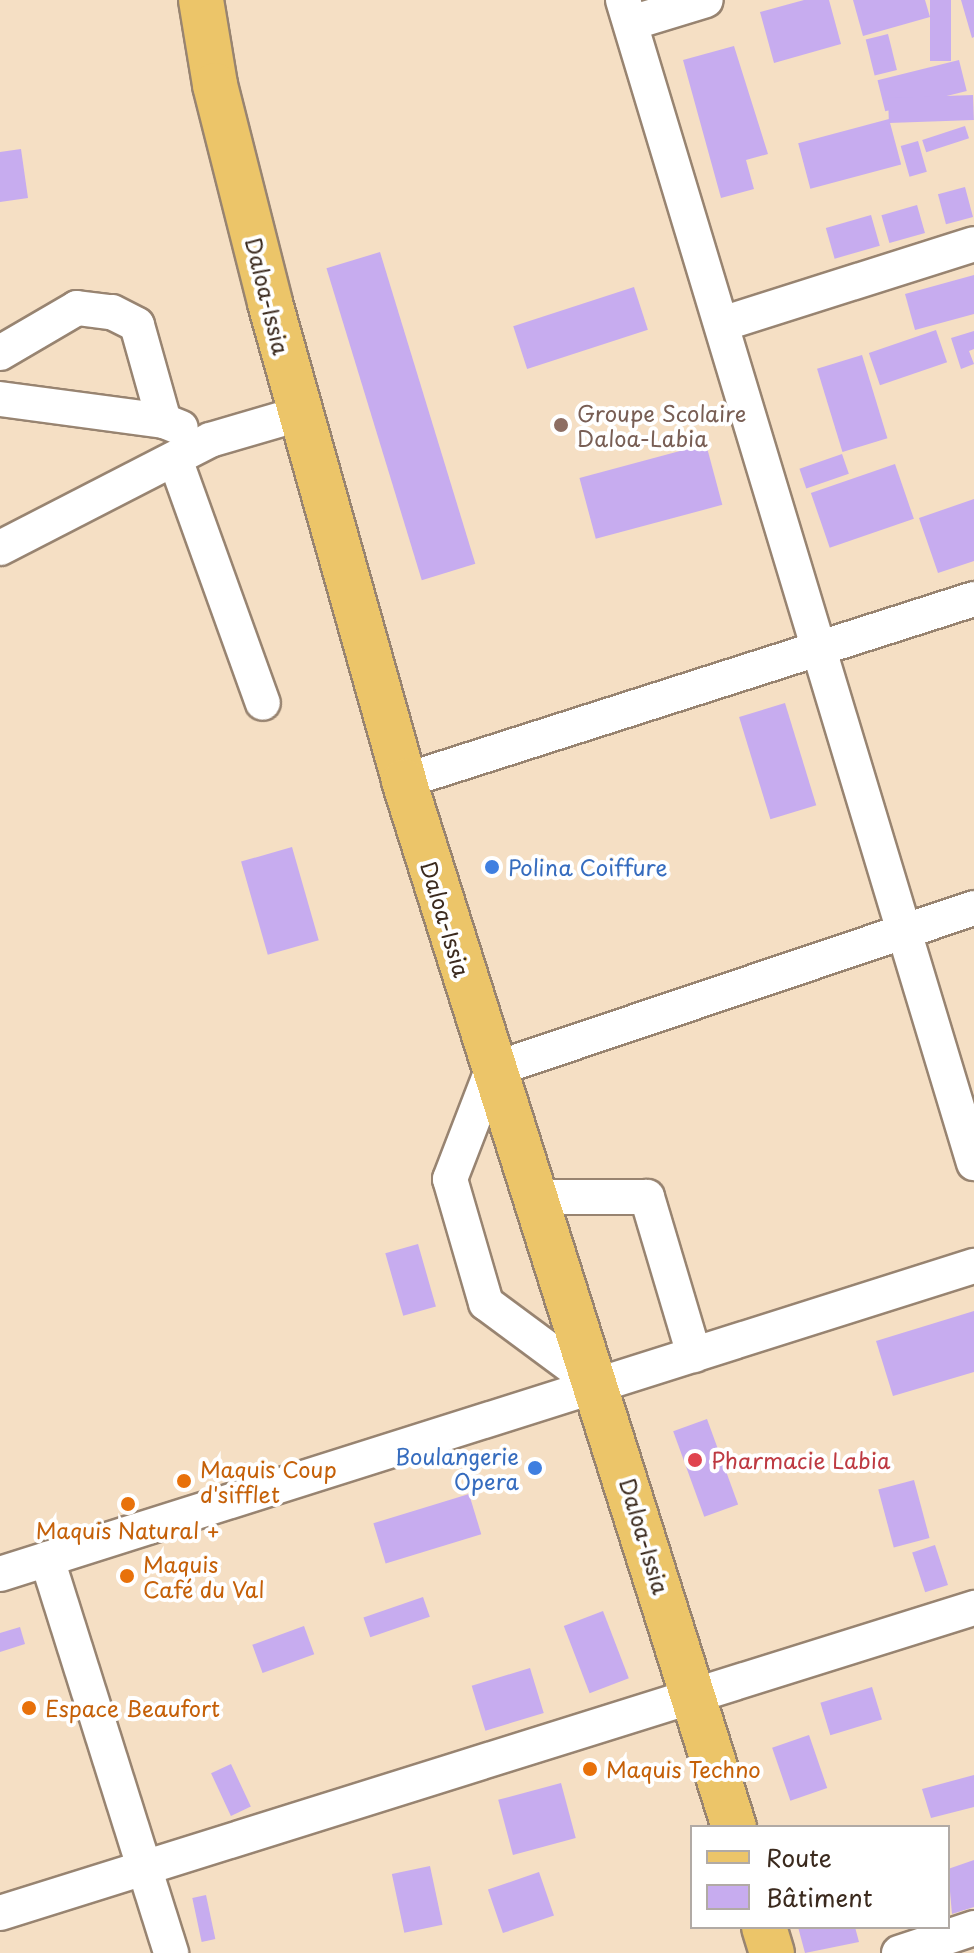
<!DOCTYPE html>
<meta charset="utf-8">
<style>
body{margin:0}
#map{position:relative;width:974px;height:1953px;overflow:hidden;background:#f5dfc4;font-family:"Playpen Sans",sans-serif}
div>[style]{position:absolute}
.building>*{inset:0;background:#c7acef;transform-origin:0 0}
.roads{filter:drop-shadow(2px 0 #988471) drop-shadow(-2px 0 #988471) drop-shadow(0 2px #988471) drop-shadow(0 -2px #988471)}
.minor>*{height:34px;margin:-17px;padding:0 17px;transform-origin:17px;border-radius:17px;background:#fff}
.major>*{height:44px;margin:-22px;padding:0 22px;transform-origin:22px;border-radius:22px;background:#ecc569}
.dots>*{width:22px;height:22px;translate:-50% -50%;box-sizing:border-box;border:4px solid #fff;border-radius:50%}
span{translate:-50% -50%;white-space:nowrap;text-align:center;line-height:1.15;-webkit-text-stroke:8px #fff;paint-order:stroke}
.street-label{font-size:22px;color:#3b2a1e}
.education-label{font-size:22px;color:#785e54}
.left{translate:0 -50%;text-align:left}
.shop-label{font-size:22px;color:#366cbe}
.right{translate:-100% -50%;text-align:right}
.health-label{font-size:22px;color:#be3a42}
.food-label{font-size:22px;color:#c56008}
.legend{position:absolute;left:690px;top:1825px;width:260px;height:104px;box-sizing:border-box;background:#fff;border:2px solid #b1aaa5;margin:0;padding:10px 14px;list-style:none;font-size:24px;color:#3b2a1e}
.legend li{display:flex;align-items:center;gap:16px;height:40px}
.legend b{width:40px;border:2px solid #b1aaa5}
</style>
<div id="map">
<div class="building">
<div style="clip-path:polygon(804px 0,829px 0,841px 44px,774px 63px,760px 12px)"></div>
<div style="clip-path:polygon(853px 0,925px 0,930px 17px,863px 36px)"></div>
<div style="left:930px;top:0;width:21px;height:61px"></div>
<div style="clip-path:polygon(961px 0,974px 0,974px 37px,972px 38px)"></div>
<div style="left:888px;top:34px;width:37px;height:23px;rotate:76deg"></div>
<div style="clip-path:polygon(734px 46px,768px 154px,746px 160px,754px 189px,721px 198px,683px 60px)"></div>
<div style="left:959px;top:60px;width:32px;height:84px;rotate:76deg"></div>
<div style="left:973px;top:95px;width:25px;height:85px;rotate:88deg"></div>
<div style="left:889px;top:119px;width:47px;height:94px;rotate:75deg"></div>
<div style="left:965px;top:126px;width:13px;height:45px;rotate:72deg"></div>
<div style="left:918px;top:141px;width:32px;height:18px;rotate:74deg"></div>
<div style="clip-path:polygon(21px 149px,28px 198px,0 202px,0 152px)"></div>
<div style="left:965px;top:187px;width:31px;height:28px;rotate:75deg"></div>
<div style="left:917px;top:205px;width:29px;height:37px;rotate:74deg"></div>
<div style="left:871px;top:215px;width:32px;height:47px;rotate:74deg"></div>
<div style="left:380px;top:252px;width:326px;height:56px;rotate:73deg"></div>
<div style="clip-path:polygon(974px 275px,974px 314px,915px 330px,905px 294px)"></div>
<div style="left:634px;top:287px;width:45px;height:127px;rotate:72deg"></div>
<div style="left:936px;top:330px;width:34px;height:71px;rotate:71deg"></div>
<div style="clip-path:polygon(974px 331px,974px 349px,969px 351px,974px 364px,961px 369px,951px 338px)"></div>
<div style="left:862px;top:355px;width:87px;height:47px;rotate:73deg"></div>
<div style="left:706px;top:444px;width:63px;height:131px;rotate:75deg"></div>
<div style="left:842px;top:454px;width:21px;height:45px;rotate:71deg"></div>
<div style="left:895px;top:464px;width:58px;height:89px;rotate:71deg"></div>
<div style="clip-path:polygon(974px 499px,974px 561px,938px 573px,919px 518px)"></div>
<div style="left:785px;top:703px;width:107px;height:48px;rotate:73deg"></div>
<div style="left:292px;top:847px;width:97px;height:53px;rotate:74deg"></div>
<div style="left:418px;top:1244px;width:65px;height:34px;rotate:74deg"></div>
<div style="clip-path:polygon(974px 1311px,974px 1372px,893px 1396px,876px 1341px)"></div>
<div style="left:707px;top:1419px;width:91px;height:36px;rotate:70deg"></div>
<div style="left:914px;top:1480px;width:60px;height:37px;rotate:75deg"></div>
<div style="left:469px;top:1494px;width:42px;height:100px;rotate:73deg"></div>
<div style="left:935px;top:1545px;width:42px;height:24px;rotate:72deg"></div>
<div style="left:423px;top:1597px;width:21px;height:63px;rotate:71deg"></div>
<div style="left:603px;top:1611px;width:72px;height:42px;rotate:69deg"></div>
<div style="left:304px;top:1626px;width:30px;height:55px;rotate:70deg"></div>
<div style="clip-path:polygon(20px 1627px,25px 1644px,0 1652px,0 1633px)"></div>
<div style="left:530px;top:1668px;width:47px;height:61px;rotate:73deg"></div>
<div style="left:872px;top:1687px;width:34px;height:54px;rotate:73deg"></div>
<div style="left:809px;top:1735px;width:56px;height:39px;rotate:71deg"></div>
<div style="left:231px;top:1764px;width:47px;height:22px;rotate:65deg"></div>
<div style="clip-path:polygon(974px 1775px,974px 1807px,931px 1818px,922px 1789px)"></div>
<div style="left:561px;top:1783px;width:57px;height:65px;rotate:75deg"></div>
<div style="clip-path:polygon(974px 1860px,974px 1907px,952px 1914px,948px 1869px)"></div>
<div style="left:430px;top:1866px;width:60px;height:39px;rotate:78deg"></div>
<div style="left:539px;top:1872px;width:46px;height:54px;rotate:71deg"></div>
<div style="left:206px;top:1895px;width:45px;height:14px;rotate:78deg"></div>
<div style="clip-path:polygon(798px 1927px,855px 1927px,859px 1942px,805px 1953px)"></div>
</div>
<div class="roads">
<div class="minor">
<div style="left:623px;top:0;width:1215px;rotate:73.21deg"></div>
<div style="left:631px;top:23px;width:78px;rotate:-17deg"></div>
<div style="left:722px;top:324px;width:264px;rotate:-17.6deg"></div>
<div style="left:0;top:353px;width:89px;rotate:-30.3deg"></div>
<div style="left:77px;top:308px;width:35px;rotate:7deg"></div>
<div style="left:112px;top:312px;width:28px;rotate:27deg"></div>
<div style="left:137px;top:325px;width:100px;rotate:74.3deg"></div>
<div style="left:0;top:399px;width:165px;rotate:7.6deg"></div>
<div style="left:164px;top:421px;width:18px;rotate:22deg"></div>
<div style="left:175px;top:459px;width:259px;rotate:70.2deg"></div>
<div style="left:0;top:548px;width:236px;rotate:-27.2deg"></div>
<div style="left:210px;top:440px;width:93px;rotate:-16.3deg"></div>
<div style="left:404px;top:781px;width:598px;rotate:-17.71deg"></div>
<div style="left:535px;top:1197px;width:112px"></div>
<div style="left:647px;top:1197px;width:165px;rotate:73.4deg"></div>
<div style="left:598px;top:1386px;width:139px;rotate:-143.5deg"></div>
<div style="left:486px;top:1303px;width:129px;rotate:-106.2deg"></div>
<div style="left:450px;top:1179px;width:117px;rotate:-68.9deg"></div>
<div style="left:492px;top:1070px;width:508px;rotate:-18.58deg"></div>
<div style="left:47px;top:1559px;width:413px;rotate:72.5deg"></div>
<div style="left:0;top:1574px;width:1022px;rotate:-17.55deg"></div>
<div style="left:0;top:1913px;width:1021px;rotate:-17.39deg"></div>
<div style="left:899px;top:1953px;width:79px;rotate:-18.4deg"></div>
</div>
<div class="major">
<div style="left:201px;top:0;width:86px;rotate:80.6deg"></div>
<div style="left:215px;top:85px;width:225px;rotate:75.8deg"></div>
<div style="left:270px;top:303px;width:496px;rotate:74.3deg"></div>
<div style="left:404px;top:781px;width:1097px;rotate:72.49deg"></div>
<div style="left:764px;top:1927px;width:27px;rotate:73deg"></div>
</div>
</div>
<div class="dots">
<div style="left:561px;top:425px;background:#8d6e63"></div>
<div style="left:492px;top:867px;background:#3f7fe0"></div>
<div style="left:695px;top:1460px;background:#e0444e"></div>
<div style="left:535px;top:1468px;background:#3f7fe0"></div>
<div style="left:184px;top:1481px;background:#e8710a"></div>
<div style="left:128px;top:1504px;background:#e8710a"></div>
<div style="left:127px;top:1576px;background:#e8710a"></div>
<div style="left:29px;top:1708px;background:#e8710a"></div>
<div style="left:590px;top:1769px;background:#e8710a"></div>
</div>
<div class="street-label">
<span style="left:268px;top:296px;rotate:76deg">Daloa-Issia</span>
<span style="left:446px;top:919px;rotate:73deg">Daloa-Issia</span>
<span style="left:645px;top:1536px;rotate:73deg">Daloa-Issia</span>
</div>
<div class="education-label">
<span class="left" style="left:577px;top:425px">Groupe Scolaire<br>Daloa-Labia</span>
</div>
<div class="shop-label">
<span class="left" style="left:508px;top:867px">Polina Coiffure</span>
<span class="right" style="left:519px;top:1468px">Boulangerie<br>Opera</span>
</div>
<div class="health-label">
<span class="left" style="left:711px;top:1460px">Pharmacie Labia</span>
</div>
<div class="food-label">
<span class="left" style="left:200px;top:1481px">Maquis Coup<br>d'sifflet</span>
<span style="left:128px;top:1530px">Maquis Natural +</span>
<span class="left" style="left:143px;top:1576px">Maquis<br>Café du Val</span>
<span class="left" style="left:45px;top:1708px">Espace Beaufort</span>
<span class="left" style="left:606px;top:1769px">Maquis Techno</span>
</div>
<ul class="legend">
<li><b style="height:10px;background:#ecc569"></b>Route</li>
<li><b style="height:22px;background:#c7acef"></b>Bâtiment</li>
</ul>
</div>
